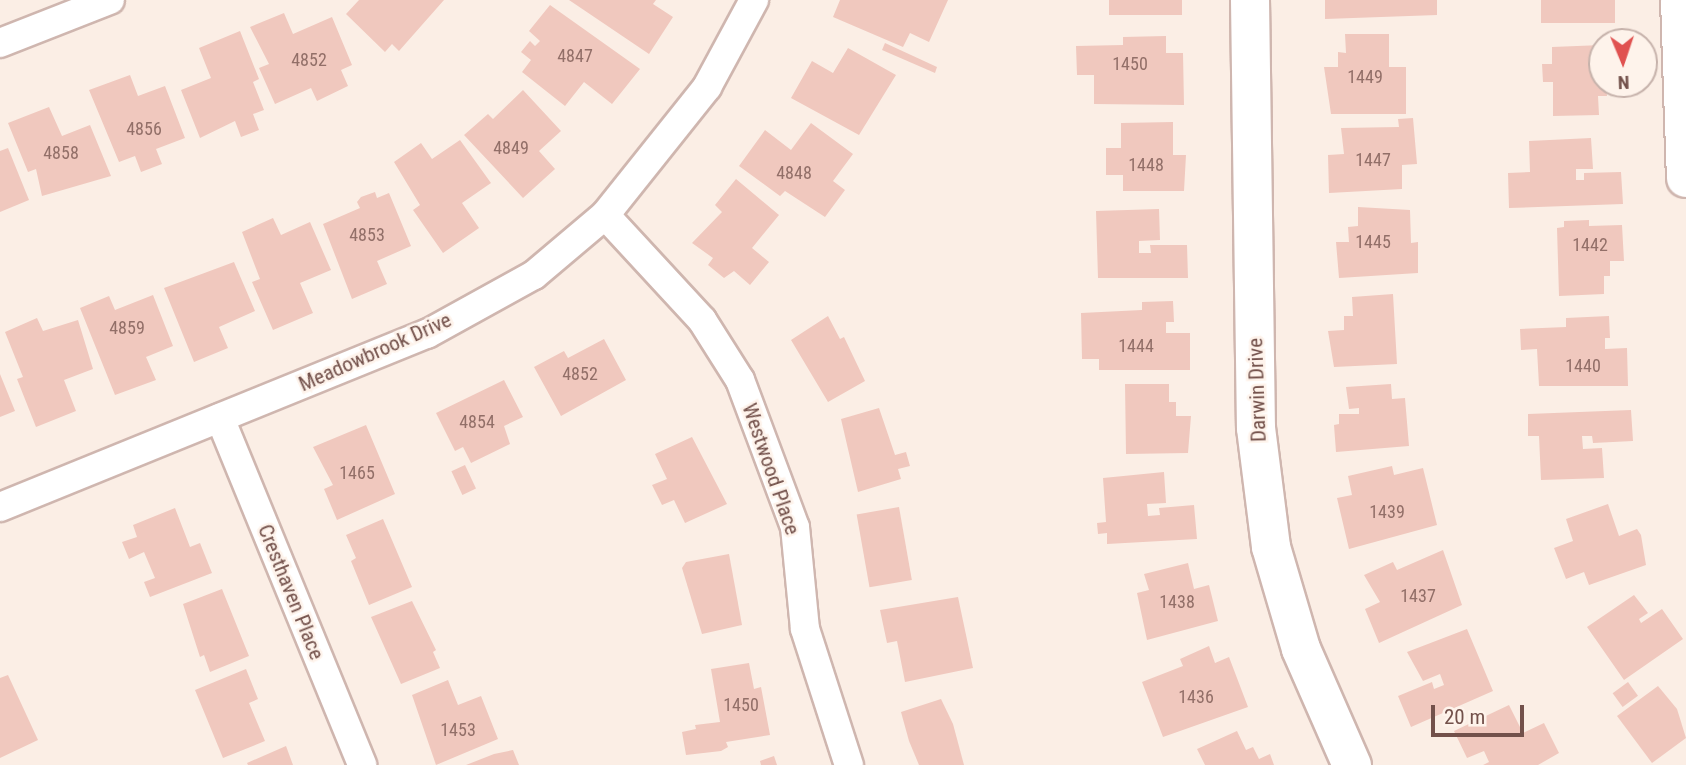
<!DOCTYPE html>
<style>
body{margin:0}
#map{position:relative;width:1686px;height:765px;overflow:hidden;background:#fbeee5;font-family:"Roboto Condensed",sans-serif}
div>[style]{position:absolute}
.building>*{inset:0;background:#f0c8be;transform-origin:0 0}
.roads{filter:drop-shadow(2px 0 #cfb6af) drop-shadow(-2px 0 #cfb6af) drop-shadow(0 2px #cfb6af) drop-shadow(0 -2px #cfb6af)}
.street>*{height:28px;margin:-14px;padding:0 14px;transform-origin:14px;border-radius:14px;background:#fff}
.secondary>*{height:38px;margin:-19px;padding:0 19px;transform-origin:19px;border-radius:19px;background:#fff}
span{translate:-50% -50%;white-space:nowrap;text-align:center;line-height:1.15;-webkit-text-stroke:5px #fef3eb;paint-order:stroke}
.number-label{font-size:18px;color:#926f68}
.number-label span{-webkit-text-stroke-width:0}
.street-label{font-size:21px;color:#73514b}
.north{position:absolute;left:1588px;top:28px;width:70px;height:70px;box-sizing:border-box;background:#fef3eb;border:2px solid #c6b2ab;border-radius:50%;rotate:178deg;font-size:19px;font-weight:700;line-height:28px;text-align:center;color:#73514b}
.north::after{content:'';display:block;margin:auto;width:24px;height:32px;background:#e05250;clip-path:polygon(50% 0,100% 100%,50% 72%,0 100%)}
.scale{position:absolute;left:1431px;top:705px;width:93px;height:32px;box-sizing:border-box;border:4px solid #73514b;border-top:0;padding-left:9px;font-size:21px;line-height:24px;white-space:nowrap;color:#73514b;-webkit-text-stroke:5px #fef3eb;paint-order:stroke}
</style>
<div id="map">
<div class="building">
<div style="clip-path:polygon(359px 0,444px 0,399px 51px,392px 44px,385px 52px,346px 14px)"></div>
<div style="clip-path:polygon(569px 0,656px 0,653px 4px,673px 17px,649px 54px)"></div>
<div style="clip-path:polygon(840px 0,948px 0,929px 42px,910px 33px,903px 47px,833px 17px)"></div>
<div style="left:1109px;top:0;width:73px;height:15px"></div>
<div style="clip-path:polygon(1325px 0,1437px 0,1437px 15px,1325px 19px)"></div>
<div style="left:1541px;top:0;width:74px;height:23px"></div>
<div style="clip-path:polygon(550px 5px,640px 69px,612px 104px,584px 82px,565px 106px,522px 72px,531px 60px,521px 52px,530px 41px,535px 46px,540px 41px,529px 31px)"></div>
<div style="clip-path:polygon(284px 13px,293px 34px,332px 17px,352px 65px,341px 70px,348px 86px,317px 101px,311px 88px,275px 104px,259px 68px,269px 64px,250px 27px)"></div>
<div style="clip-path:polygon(240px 31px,259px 79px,253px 82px,264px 110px,253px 114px,259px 130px,241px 137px,235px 121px,200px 138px,181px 90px,211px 78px,199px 48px)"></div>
<div style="clip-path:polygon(1345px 34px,1389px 34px,1389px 67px,1406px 67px,1406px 114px,1331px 114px,1324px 67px,1338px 67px,1338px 52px,1346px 53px)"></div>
<div style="clip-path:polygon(1166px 36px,1166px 53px,1183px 53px,1184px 105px,1094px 104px,1094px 75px,1077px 75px,1076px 46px,1123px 45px,1123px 37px)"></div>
<div style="clip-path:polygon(885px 43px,937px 67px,935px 73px,882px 50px)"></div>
<div style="clip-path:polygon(1602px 45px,1607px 96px,1598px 96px,1599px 115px,1553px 116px,1553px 82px,1543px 82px,1542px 64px,1552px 64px,1552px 47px)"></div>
<div style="clip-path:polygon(848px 48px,896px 75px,859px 135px,791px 98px,812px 61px,833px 73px)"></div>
<div style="clip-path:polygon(130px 75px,138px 96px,165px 86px,185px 138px,156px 149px,162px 164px,141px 172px,135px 156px,119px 162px,89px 90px)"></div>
<div style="clip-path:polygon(523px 90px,561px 131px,539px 151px,555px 169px,523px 198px,464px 135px,488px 114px,493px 119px)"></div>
<div style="clip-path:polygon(49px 107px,62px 136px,90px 125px,111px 176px,42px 196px,36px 169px,28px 172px,8px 123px)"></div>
<div style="clip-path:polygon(1413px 118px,1417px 164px,1402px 165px,1402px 189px,1329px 193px,1328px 155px,1344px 154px,1341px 128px,1399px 127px,1398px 119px)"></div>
<div style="clip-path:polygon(1173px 122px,1173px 155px,1186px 155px,1184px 191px,1123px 191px,1123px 175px,1106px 175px,1106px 148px,1121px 148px,1121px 123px)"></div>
<div style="clip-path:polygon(811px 123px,853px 154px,833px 181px,845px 190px,825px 217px,785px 191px,780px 196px,739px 166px,765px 130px,791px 150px)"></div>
<div style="clip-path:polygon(1591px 138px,1593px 169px,1576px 169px,1576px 180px,1584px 180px,1584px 173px,1621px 172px,1623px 204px,1509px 208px,1508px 173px,1530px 172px,1529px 141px)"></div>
<div style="clip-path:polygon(460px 140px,491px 183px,462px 203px,479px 228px,443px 253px,413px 210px,420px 205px,394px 162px,421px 143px,432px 159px)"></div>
<div style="clip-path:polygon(8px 148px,29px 200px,0 212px,0 151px)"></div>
<div style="clip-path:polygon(736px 179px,779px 215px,752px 248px,769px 262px,750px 285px,734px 271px,724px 278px,708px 265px,713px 258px,692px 243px,722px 212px,715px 205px)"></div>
<div style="clip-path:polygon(375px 192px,377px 198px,389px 193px,411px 246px,377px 261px,387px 284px,352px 299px,323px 224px,360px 208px,357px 202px,361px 197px)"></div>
<div style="clip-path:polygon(1358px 207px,1410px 210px,1411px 243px,1418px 242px,1418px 273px,1339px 278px,1336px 242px,1349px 242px,1348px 227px,1358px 226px)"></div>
<div style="clip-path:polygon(1159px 209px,1160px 240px,1139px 241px,1139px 253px,1151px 253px,1150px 245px,1187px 245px,1188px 278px,1098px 278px,1096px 211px)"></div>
<div style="clip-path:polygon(273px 218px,281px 235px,310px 222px,331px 270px,300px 283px,313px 313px,273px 330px,252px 282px,260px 279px,242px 232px)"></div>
<div style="clip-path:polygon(1589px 220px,1589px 226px,1622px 225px,1624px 261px,1610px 261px,1610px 276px,1604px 276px,1604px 294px,1559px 296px,1557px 228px,1564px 227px,1564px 221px)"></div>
<div style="clip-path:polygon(234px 262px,255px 311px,219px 327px,228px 348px,194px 362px,164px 288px)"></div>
<div style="clip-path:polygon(1393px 294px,1397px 364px,1334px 367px,1328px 331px,1344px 330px,1344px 316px,1353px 316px,1352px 297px)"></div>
<div style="clip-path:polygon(153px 295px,173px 346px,146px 357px,156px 380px,115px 395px,80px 308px,109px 296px,115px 310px)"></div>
<div style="clip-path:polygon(1173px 301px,1174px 322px,1166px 322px,1166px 333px,1190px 333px,1190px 370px,1099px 370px,1099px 359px,1082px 359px,1081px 313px,1142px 310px,1142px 302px)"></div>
<div style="clip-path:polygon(828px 316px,840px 339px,844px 337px,865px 381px,828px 402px,791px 340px)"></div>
<div style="clip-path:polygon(1609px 316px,1610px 338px,1605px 338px,1605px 349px,1627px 348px,1628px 386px,1539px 386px,1537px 349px,1521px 350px,1520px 329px,1566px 327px,1566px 318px)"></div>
<div style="clip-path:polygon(37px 318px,43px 331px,78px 320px,93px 369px,64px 380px,76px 411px,36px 427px,17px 379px,23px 377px,5px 332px)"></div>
<div style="clip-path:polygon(604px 339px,626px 380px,561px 416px,534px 367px,564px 351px,568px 358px)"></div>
<div style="clip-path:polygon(0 374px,15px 411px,0 417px)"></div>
<div style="clip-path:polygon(504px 380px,523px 417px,504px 426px,510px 444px,471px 463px,463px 447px,455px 451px,436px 413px)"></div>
<div style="clip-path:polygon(1125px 384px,1169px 384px,1169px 402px,1176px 402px,1176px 416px,1191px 416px,1188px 453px,1126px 454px)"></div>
<div style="clip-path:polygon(1391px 384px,1392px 399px,1405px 398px,1409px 446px,1336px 452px,1334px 425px,1339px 424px,1339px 414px,1359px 414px,1359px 408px,1349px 409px,1346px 387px)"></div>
<div style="clip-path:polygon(879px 408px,895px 455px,906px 452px,910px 466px,898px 469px,901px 479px,858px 492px,841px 419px)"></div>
<div style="clip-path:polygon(1631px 410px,1633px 441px,1593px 443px,1592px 436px,1582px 436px,1583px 449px,1602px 448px,1604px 478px,1541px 480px,1539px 436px,1528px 436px,1528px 414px)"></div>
<div style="clip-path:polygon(366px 425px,395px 494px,337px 520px,324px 489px,333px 485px,313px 447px)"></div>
<div style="clip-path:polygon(692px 437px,727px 504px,685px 523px,674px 500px,662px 505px,652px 485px,667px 479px,655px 454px)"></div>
<div style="left:465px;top:465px;width:26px;height:15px;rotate:65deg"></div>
<div style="clip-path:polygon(1392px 466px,1394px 475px,1423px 468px,1437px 525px,1349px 549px,1337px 498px,1352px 495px,1348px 476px)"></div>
<div style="clip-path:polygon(1164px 472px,1166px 503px,1147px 504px,1148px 516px,1160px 515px,1159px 508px,1194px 505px,1197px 539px,1107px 544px,1107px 533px,1098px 534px,1097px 523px,1106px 522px,1103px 478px)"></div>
<div style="clip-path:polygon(1608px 504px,1619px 536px,1637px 529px,1641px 535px,1646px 565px,1589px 585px,1584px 572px,1566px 579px,1554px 548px,1573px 541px,1566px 519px)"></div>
<div style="left:899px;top:507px;width:74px;height:43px;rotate:80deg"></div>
<div style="clip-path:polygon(175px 508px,190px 547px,200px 543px,212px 573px,150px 597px,144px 582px,155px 578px,144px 552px,129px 559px,122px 542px,137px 537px,133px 525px)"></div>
<div style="clip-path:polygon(383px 519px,412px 587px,369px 605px,351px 561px,356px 558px,346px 535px)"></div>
<div style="clip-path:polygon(1443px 550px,1462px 605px,1379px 643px,1365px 609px,1380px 602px,1364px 575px,1393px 562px,1397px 570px)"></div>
<div style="clip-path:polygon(729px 554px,742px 625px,702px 634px,682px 568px,686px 562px)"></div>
<div style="clip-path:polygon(1188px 563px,1194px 589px,1209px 585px,1218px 621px,1147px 640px,1137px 593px,1149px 590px,1144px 574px)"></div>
<div style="clip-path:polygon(222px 589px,249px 656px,210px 672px,204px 655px,200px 657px,183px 604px)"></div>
<div style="clip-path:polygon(1634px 595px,1648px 613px,1639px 619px,1641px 623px,1662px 609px,1683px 639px,1624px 680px,1587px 627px)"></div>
<div style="clip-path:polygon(958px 597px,973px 668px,905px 682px,897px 641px,887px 643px,880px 610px)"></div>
<div style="clip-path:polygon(412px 601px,436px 650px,433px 652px,440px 668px,401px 684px,371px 617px)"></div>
<div style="clip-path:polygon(1467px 629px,1493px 691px,1411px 727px,1398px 696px,1432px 682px,1434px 689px,1444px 685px,1440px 674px,1423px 681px,1407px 652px)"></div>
<div style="clip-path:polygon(1209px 646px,1215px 663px,1229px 657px,1248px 707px,1163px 737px,1142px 682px,1183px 666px,1180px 659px)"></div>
<div style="clip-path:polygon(749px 663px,754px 689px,761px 687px,770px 735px,726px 742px,728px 747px,721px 751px,686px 755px,682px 732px,696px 729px,695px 725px,720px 722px,711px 669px)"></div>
<div style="clip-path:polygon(246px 669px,258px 699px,249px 703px,265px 741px,223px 758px,195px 690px)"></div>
<div style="clip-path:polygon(8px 675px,38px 740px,0 758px,0 678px)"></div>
<div style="clip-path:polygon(448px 680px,458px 705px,481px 696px,498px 739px,436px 765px,412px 695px)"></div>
<div style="left:1628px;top:682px;width:17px;height:19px;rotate:54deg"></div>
<div style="clip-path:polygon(1658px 686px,1677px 709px,1686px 738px,1652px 763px,1617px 716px)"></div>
<div style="clip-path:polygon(941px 699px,953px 724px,964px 765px,919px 765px,909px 741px,901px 712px)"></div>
<div style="clip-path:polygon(1509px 705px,1523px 733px,1544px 723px,1559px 753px,1538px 765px,1483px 765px,1489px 762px,1484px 751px,1467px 758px,1454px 731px)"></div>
<div style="clip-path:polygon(1237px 731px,1246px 750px,1253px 747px,1259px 759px,1270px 754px,1274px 765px,1205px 765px,1197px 749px)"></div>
<div style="clip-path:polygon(286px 746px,293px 765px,248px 765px,247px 763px)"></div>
<div style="clip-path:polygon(513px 750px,519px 765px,466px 765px,494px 754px)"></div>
<div style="clip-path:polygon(774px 756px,777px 765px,761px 765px,760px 761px)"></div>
</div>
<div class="roads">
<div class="street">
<div style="left:0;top:43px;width:118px;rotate:-21.4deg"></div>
<div style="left:605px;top:215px;width:143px;rotate:47.3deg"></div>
<div style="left:702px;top:320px;width:71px;rotate:57.7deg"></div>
<div style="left:740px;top:380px;width:157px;rotate:69.5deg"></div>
<div style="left:795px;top:527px;width:102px;rotate:84.4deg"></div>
<div style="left:805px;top:629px;width:143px;rotate:72.1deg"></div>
<div style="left:220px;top:418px;width:375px;rotate:67.7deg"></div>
<div style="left:0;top:507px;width:461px;rotate:-22.1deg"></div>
<div style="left:427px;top:334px;width:122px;rotate:-28.9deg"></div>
<div style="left:534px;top:275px;width:93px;rotate:-40.2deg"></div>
<div style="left:605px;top:215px;width:164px;rotate:-51.4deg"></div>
<div style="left:707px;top:87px;width:99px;rotate:-61.6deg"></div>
</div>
<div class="secondary">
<div style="left:1250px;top:0;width:428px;rotate:89.2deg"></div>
<div style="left:1256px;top:428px;width:120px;rotate:82.8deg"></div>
<div style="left:1271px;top:547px;width:106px;rotate:73.6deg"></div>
<div style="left:1301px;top:649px;width:127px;rotate:66.3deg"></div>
<div style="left:1680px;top:0;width:178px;rotate:88.1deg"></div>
</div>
</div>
<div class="number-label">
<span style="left:575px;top:56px">4847</span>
<span style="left:309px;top:60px">4852</span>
<span style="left:1130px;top:64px">1450</span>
<span style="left:1365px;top:77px">1449</span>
<span style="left:144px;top:129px">4856</span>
<span style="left:511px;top:148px">4849</span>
<span style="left:61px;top:153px">4858</span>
<span style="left:1373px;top:160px">1447</span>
<span style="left:1146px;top:165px">1448</span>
<span style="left:794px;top:173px">4848</span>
<span style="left:367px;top:235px">4853</span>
<span style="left:1373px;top:242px">1445</span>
<span style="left:1590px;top:245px">1442</span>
<span style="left:127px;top:328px">4859</span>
<span style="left:1136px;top:346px">1444</span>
<span style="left:1583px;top:366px">1440</span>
<span style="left:580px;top:374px">4852</span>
<span style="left:477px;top:422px">4854</span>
<span style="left:357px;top:473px">1465</span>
<span style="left:1387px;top:512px">1439</span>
<span style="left:1418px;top:596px">1437</span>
<span style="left:1177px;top:602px">1438</span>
<span style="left:1196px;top:697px">1436</span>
<span style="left:741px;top:705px">1450</span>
<span style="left:458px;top:730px">1453</span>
</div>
<div class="street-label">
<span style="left:375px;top:352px;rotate:-24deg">Meadowbrook Drive</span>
<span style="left:1257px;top:390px;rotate:-92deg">Darwin Drive</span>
<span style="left:771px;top:469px;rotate:71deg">Westwood Place</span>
<span style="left:291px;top:592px;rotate:68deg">Cresthaven Place</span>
</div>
<div class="north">N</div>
<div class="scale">20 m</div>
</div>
